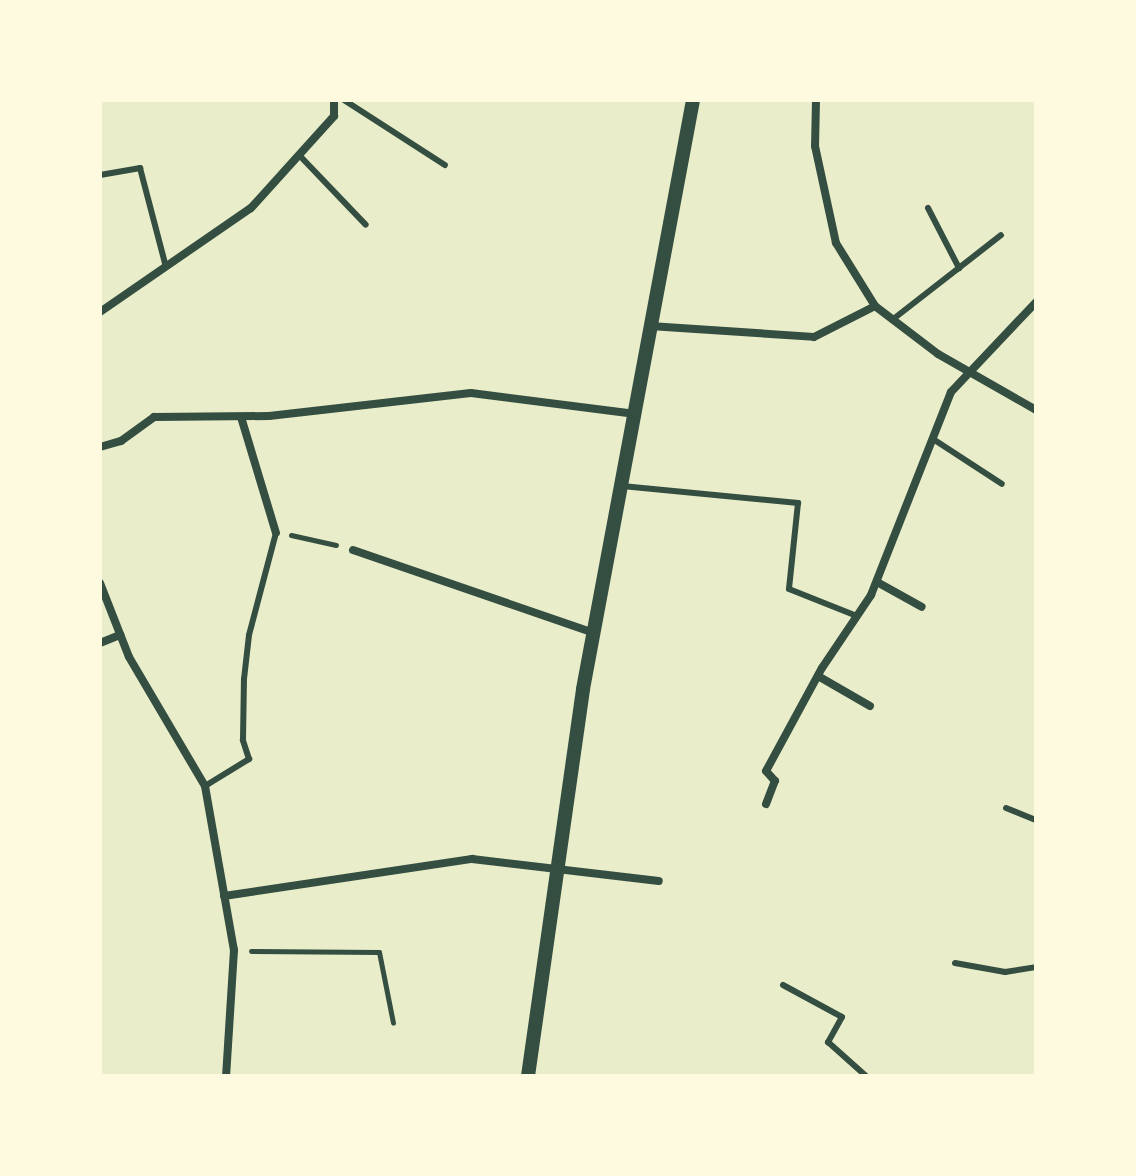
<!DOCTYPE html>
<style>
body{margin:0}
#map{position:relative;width:1136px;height:1176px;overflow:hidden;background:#e9edc9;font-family:"IBM Plex Sans",sans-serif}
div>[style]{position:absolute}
.path>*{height:5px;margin:-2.5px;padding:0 2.5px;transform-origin:2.5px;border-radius:2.5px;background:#344e41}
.service>*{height:6px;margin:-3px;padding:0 3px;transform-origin:3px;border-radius:3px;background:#344e41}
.minor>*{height:8px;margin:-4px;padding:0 4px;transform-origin:4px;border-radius:4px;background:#344e41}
.tertiary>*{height:14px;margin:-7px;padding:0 7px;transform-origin:7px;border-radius:7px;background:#344e41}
span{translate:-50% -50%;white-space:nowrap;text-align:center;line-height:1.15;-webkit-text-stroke:6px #fefae0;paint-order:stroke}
.frame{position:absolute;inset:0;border:102px solid #fefae0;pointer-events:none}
</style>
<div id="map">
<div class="path">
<div style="left:291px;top:535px;width:46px;rotate:12.5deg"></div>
<div style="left:251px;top:951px;width:128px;rotate:0.4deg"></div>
<div style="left:379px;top:952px;width:72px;rotate:78.8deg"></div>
</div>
<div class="service">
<div style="left:344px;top:100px;width:120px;rotate:32.8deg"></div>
<div style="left:300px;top:156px;width:95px;rotate:46.3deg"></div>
<div style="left:100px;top:175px;width:41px;rotate:-9.9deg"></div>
<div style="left:140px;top:168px;width:102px;rotate:75.3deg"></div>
<div style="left:928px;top:208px;width:68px;rotate:62.7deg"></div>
<div style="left:892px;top:320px;width:138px;rotate:-37.9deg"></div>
<div style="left:933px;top:439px;width:82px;rotate:33.1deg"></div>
<div style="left:622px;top:486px;width:177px;rotate:5.5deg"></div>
<div style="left:798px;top:503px;width:86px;rotate:96deg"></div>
<div style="left:789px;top:589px;width:73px;rotate:21.7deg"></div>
<div style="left:205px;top:786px;width:52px;rotate:-31.5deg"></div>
<div style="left:249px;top:759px;width:20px;rotate:-108deg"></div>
<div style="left:243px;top:740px;width:61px;rotate:-89.1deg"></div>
<div style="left:244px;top:679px;width:44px;rotate:-83.5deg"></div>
<div style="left:249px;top:635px;width:106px;rotate:-75.2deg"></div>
<div style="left:1006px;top:808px;width:32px;rotate:22deg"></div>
<div style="left:955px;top:963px;width:51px;rotate:10.2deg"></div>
<div style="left:1005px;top:972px;width:31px;rotate:-9deg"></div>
<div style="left:783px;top:985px;width:67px;rotate:28.5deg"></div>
<div style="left:842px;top:1017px;width:29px;rotate:119deg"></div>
<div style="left:828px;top:1042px;width:51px;rotate:41.8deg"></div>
</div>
<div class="minor">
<div style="left:816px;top:100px;width:46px;rotate:91.2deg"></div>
<div style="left:815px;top:146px;width:99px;rotate:77.8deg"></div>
<div style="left:836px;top:243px;width:74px;rotate:58.2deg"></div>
<div style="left:875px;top:306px;width:79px;rotate:37.3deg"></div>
<div style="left:938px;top:354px;width:113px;rotate:29.7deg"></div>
<div style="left:100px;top:312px;width:183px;rotate:-34.6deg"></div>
<div style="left:251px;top:208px;width:124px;rotate:-47.9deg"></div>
<div style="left:334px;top:116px;width:16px;rotate:-90deg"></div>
<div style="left:650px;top:326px;width:164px;rotate:3.8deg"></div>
<div style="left:814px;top:337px;width:68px;rotate:-26.9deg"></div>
<div style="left:241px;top:417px;width:121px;rotate:73.2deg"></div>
<div style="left:100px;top:447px;width:22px;rotate:-16deg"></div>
<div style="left:121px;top:441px;width:41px;rotate:-36deg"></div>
<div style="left:154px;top:417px;width:115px;rotate:-0.5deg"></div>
<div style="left:269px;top:416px;width:203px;rotate:-6.5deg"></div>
<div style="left:471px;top:393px;width:164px;rotate:7.3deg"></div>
<div style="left:353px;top:550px;width:255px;rotate:19deg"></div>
<div style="left:877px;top:582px;width:51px;rotate:29.1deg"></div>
<div style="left:100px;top:583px;width:79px;rotate:68.6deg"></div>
<div style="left:129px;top:657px;width:150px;rotate:59.5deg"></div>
<div style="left:205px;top:786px;width:167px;rotate:80deg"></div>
<div style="left:234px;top:950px;width:126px;rotate:93.6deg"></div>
<div style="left:100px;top:643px;width:22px;rotate:-22deg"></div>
<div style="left:818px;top:676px;width:60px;rotate:30deg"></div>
<div style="left:766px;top:804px;width:25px;rotate:-69deg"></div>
<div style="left:775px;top:781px;width:13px;rotate:-132deg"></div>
<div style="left:766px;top:771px;width:117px;rotate:-61.5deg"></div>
<div style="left:822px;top:668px;width:88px;rotate:-56.1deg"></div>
<div style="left:871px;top:595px;width:218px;rotate:-68.5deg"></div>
<div style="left:951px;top:392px;width:124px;rotate:-46.6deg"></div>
<div style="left:224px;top:896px;width:251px;rotate:-8.5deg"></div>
<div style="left:472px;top:859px;width:188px;rotate:6.7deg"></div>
</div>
<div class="tertiary">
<div style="left:528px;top:1076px;width:391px;rotate:-81.9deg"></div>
<div style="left:583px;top:689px;width:599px;rotate:-79.42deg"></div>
</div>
<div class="frame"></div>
</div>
